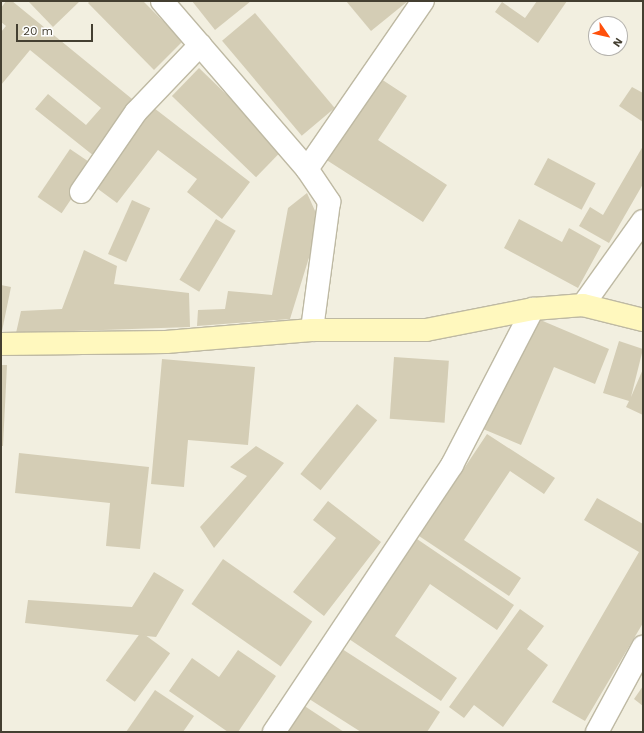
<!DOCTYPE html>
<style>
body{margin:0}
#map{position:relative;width:644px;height:733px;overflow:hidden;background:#f2efe0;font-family:"Work Sans",sans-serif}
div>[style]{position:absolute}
.building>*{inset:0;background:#d4cdb5;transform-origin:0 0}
.roads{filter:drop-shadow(1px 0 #beb9a3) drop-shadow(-1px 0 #beb9a3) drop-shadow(0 1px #beb9a3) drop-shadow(0 -1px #beb9a3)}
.street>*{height:22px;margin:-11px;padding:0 11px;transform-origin:11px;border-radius:11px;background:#fff}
.secondary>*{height:22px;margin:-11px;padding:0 11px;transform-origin:11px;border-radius:11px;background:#fff8be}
span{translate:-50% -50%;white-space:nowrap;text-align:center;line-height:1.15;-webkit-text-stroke:3.5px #fff;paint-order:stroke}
.frame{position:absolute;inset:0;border:2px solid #443f31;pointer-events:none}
.north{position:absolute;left:588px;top:16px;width:40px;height:40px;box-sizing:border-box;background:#fff;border:1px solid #b4b2ad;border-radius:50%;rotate:124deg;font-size:11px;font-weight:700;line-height:16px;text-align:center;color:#443f31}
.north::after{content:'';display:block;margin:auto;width:14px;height:18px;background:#ff500b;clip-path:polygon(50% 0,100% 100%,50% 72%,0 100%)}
.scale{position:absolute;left:16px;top:24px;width:77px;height:18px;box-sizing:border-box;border:2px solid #443f31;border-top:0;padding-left:5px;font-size:12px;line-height:14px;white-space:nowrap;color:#443f31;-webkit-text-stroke:3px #fff;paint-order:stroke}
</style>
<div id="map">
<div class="building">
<div style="clip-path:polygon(6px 1px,12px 1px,137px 103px,94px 156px,35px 109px,48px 94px,86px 125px,101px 108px,30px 50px,1px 85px,1px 32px,6px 26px,1px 22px,1px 8px)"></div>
<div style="clip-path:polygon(28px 1px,80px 1px,53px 27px)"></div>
<div style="clip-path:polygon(90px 1px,143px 1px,183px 41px,154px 70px,88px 3px)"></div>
<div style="clip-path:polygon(192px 1px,251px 1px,215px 30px)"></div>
<div style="clip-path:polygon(346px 1px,408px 1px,371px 31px)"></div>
<div style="clip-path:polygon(537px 1px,567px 1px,538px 43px,495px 12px,502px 2px,525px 18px)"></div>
<div style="left:255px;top:13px;width:124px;height:43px;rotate:50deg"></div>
<div style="left:199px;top:68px;width:117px;height:39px;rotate:44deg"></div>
<div style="clip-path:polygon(378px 77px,407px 96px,378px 140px,447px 185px,423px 222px,325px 159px)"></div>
<div style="clip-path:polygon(632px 87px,643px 93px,643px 122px,619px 106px)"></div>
<div style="clip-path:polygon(154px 108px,250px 182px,222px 219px,187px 192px,197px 179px,158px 150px,117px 203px,94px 186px)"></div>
<div style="clip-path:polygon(643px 146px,643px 184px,609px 243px,579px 226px,590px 207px,603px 215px)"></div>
<div style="left:70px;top:149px;width:29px;height:58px;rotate:34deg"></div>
<div style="left:548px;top:158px;width:54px;height:30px;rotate:28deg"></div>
<div style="clip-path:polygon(307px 193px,320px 222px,290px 319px,197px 326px,198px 310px,225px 309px,228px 291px,272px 295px,288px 208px)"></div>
<div style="left:132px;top:200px;width:20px;height:59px;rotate:24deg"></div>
<div style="left:216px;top:219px;width:23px;height:71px;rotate:31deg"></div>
<div style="clip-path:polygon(519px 219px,562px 242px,569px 228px,601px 246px,578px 288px,504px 248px)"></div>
<div style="clip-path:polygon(84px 250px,117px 266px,114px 284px,189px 293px,190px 327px,16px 333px,21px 311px,62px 309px)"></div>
<div style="clip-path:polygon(1px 285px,11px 287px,2px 331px,1px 331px)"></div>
<div style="clip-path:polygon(531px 316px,609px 349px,595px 384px,554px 367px,521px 445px,483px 429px)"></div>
<div style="clip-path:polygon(619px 341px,643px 349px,631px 397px,643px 369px,643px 415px,626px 407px,629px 401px,603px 393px)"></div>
<div style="left:394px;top:357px;width:55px;height:62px;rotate:4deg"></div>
<div style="clip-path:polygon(162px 359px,255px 367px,248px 445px,188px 440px,184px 487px,151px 484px)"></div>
<div style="clip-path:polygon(1px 365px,7px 365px,3px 446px,1px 446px)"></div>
<div style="left:357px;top:404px;width:26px;height:90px;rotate:39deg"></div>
<div style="clip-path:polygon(487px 434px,555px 478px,544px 494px,510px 471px,464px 540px,521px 578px,509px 596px,419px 536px)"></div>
<div style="clip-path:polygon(256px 446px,284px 463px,214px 548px,200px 527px,247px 476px,230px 467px)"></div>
<div style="clip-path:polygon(19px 453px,149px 467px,140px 549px,106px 546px,110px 503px,15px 493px)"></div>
<div style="clip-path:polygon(597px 498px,643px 524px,643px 623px,585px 721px,552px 702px,639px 552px,584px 520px)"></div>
<div style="clip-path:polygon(328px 501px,381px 542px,324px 616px,293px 592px,336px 538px,313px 520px)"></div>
<div style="clip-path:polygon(417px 539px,514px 605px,497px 630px,430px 584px,395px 636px,457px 678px,441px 701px,349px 639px)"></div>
<div style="left:223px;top:559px;width:109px;height:55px;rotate:35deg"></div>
<div style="clip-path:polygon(154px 572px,184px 590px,156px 637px,25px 623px,28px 600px,132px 607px)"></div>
<div style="clip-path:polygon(520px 609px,544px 626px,527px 649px,548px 665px,503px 727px,474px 705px,464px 718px,449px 707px)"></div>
<div style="left:141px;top:632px;width:36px;height:60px;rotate:36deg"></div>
<div style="clip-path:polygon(339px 647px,440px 712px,427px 732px,361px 732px,306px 697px)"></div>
<div style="clip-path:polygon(238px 650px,276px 676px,238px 732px,228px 732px,169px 691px,192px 658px,219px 677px)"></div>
<div style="clip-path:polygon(643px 686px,643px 706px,634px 699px)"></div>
<div style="clip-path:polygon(155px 690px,194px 716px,183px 732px,126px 732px)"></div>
<div style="clip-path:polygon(303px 705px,344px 732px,286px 732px)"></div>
</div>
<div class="roads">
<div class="street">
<div style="left:162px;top:1px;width:222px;rotate:49.2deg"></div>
<div style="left:307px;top:169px;width:40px;rotate:56deg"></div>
<div style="left:329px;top:202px;width:129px;rotate:97.6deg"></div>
<div style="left:307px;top:169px;width:204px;rotate:-55.4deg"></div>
<div style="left:81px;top:192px;width:97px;rotate:-55.5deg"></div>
<div style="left:136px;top:112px;width:93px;rotate:-46.3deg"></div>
<div style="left:583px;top:305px;width:103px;rotate:-54.5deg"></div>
<div style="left:274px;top:732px;width:321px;rotate:-56.3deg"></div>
<div style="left:452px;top:465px;width:176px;rotate:-62.6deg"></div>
<div style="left:597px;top:732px;width:97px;rotate:-61.6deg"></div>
</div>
<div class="secondary">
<div style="left:1px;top:344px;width:165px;rotate:-0.7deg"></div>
<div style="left:166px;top:342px;width:146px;rotate:-4.7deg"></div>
<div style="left:312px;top:330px;width:114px"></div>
<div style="left:426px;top:330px;width:109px;rotate:-11.1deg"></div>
<div style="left:533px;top:309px;width:50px;rotate:-4.6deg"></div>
<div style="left:583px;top:305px;width:62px;rotate:14deg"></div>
</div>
</div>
<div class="frame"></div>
<div class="north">N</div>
<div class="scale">20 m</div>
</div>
